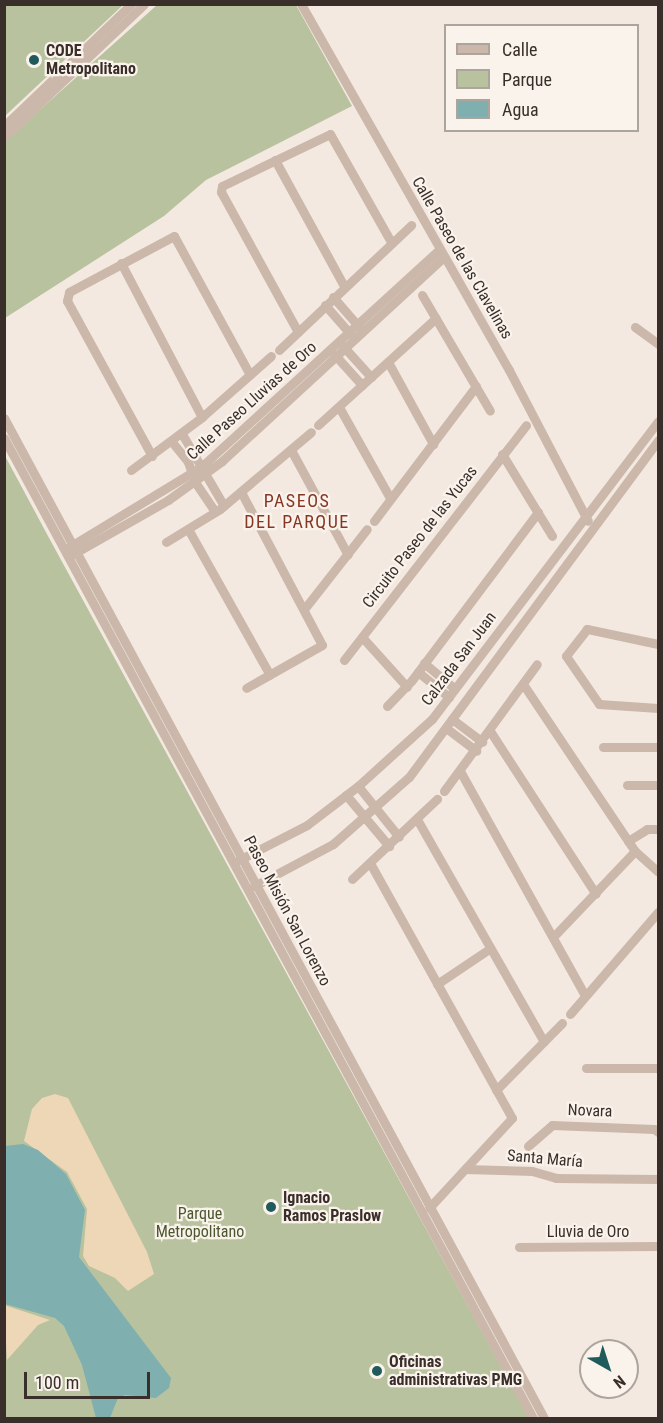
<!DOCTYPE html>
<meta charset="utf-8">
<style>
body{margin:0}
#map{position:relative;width:663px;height:1423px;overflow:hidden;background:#f3e9e0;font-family:"Roboto Condensed",sans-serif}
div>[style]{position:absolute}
.green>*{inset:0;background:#b9c29f}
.sand>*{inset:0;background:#edd7b7}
.water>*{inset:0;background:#7fb0af}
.minor>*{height:9px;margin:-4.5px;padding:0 4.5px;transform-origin:4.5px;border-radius:4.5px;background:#cbb8ab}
.dots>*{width:16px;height:16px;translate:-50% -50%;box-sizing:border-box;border:3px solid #faf3ec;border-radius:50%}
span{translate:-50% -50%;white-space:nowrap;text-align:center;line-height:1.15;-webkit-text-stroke:4.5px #faf3ec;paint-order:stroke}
.poi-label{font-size:16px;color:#392e2a;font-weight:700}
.left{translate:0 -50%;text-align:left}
.street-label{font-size:16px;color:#392e2a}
.park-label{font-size:16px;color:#4b572e}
.neighbourhood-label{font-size:18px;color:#873624;letter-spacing:1.5px}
.frame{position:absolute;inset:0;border:6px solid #392e2a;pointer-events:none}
.legend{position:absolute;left:444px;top:24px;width:195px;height:108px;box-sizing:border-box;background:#faf3ec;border:2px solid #ada49e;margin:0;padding:8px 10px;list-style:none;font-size:18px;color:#392e2a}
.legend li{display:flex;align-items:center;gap:12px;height:30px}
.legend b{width:30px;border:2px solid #ada49e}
.north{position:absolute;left:579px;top:1339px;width:60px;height:60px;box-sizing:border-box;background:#faf3ec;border:2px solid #ada49e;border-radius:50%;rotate:141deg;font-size:16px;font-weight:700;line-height:24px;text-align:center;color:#392e2a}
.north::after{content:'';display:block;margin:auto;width:21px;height:27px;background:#205a5a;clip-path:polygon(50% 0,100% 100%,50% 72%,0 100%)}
.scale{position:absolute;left:24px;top:1372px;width:126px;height:27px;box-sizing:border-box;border:3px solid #392e2a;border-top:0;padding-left:8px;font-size:18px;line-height:21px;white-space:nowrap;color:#392e2a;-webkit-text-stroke:4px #faf3ec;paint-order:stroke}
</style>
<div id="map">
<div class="green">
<div style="clip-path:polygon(5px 4px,123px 4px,123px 5px,5px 116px)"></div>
<div style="clip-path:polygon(157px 5px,296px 5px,352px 106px,206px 180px,164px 216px,5px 318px,5px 141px)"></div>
<div style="clip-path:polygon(4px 454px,48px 536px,529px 1418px,5px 1418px)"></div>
</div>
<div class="sand">
<div style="clip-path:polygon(55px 1094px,68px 1098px,147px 1252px,154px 1274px,128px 1291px,115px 1278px,89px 1266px,83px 1256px,87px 1209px,67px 1172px,24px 1141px,32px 1109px,42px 1098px)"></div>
<div style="clip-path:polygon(4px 1305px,50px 1320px,38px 1325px,7px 1360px)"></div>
</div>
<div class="water">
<div style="clip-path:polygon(23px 1144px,38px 1150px,66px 1174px,85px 1210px,79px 1257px,171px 1378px,169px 1388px,156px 1398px,125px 1395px,118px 1398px,110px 1418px,96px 1418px,82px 1365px,64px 1326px,55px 1318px,5px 1304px,5px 1146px)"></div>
</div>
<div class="minor">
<div style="left:301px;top:4px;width:421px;rotate:60.4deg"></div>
<div style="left:509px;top:370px;width:170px;rotate:62.4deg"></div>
<div style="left:4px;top:126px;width:176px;rotate:-43.8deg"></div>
<div style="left:4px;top:137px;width:193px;rotate:-43.5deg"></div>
<div style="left:275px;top:160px;width:144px;rotate:61.3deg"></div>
<div style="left:121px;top:263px;width:174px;rotate:62.3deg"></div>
<div style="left:422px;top:295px;width:134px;rotate:59.6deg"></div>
<div style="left:333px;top:297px;width:41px;rotate:48.9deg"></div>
<div style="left:325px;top:305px;width:43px;rotate:48.8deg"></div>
<div style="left:635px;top:327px;width:29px;rotate:36deg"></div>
<div style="left:298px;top:332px;width:160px;rotate:-118.8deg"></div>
<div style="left:221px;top:192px;width:6px;rotate:-81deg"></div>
<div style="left:222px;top:186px;width:120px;rotate:-25.7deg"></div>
<div style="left:330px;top:134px;width:124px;rotate:60.5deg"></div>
<div style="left:343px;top:346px;width:42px;rotate:47.9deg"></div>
<div style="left:279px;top:350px;width:182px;rotate:-43.4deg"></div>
<div style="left:334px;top:354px;width:42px;rotate:47.9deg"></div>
<div style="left:388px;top:362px;width:94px;rotate:61.2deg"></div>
<div style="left:339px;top:407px;width:104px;rotate:60.7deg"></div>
<div style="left:4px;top:418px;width:1136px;rotate:61.63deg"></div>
<div style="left:318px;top:425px;width:159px;rotate:-42.2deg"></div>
<div style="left:182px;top:434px;width:83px;rotate:59.7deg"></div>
<div style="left:4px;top:438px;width:1114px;rotate:61.64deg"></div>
<div style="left:172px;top:442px;width:26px;rotate:51deg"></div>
<div style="left:188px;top:462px;width:21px;rotate:71deg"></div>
<div style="left:195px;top:482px;width:36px;rotate:56deg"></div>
<div style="left:291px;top:450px;width:119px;rotate:61.5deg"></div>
<div style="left:502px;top:454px;width:96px;rotate:58.6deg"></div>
<div style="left:152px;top:456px;width:177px;rotate:-118.7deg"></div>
<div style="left:67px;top:301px;width:9px;rotate:-77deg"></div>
<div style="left:69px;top:292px;width:119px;rotate:-28.1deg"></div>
<div style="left:174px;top:236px;width:158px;rotate:61.3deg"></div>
<div style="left:131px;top:470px;width:89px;rotate:-36.7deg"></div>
<div style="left:202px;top:417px;width:92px;rotate:-41.5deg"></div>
<div style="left:241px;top:492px;width:173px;rotate:62.1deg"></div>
<div style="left:322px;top:645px;width:87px;rotate:150.5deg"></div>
<div style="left:374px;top:521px;width:169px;rotate:-52.9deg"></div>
<div style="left:188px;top:529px;width:167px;rotate:60.7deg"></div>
<div style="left:166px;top:542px;width:63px;rotate:-31.4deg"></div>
<div style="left:220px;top:509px;width:119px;rotate:-40.2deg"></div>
<div style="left:69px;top:547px;width:154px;rotate:-31.2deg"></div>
<div style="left:201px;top:467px;width:323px;rotate:-42.4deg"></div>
<div style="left:73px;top:554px;width:109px;rotate:-29.6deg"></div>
<div style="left:168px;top:500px;width:67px;rotate:-35.8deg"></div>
<div style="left:222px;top:461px;width:301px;rotate:-42.6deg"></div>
<div style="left:305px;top:608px;width:100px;rotate:-51.9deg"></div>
<div style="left:362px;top:637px;width:67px;rotate:48deg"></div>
<div style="left:658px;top:644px;width:73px;rotate:-168.1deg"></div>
<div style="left:587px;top:629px;width:34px;rotate:128deg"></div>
<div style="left:566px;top:656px;width:58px;rotate:55.5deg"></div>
<div style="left:599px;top:704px;width:59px;rotate:3.9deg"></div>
<div style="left:344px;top:660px;width:297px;rotate:-52.2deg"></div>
<div style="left:424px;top:663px;width:40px;rotate:40deg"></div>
<div style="left:418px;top:672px;width:40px;rotate:39deg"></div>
<div style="left:523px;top:684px;width:201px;rotate:56.2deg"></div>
<div style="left:635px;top:851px;width:31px;rotate:42deg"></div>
<div style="left:387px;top:706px;width:36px;rotate:-46deg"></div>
<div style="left:412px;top:680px;width:210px;rotate:-53.1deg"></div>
<div style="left:452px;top:719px;width:38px;rotate:37deg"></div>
<div style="left:446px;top:728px;width:38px;rotate:37deg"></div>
<div style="left:490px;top:731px;width:194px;rotate:57deg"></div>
<div style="left:603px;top:747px;width:55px"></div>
<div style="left:460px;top:771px;width:257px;rotate:60.9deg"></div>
<div style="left:627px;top:785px;width:31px"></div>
<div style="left:358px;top:786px;width:65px;rotate:51.2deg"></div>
<div style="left:444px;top:791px;width:157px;rotate:-53.8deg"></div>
<div style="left:346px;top:795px;width:67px;rotate:49.9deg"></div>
<div style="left:418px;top:821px;width:254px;rotate:60.3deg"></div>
<div style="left:628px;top:841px;width:22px;rotate:-32deg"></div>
<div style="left:647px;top:829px;width:11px"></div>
<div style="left:239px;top:860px;width:76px;rotate:-27.2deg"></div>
<div style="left:307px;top:825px;width:64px;rotate:-37.4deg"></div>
<div style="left:358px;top:786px;width:100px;rotate:-42.2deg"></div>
<div style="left:432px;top:719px;width:374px;rotate:-52.8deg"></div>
<div style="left:370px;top:863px;width:292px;rotate:60.9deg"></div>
<div style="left:512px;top:1118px;width:122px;rotate:132.7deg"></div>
<div style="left:352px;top:879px;width:117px;rotate:-43.3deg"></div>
<div style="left:254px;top:886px;width:89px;rotate:-28deg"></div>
<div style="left:333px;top:844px;width:101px;rotate:-41.4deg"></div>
<div style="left:409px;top:777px;width:419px;rotate:-53.5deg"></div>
<div style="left:554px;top:936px;width:117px;rotate:-46.4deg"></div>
<div style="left:437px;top:984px;width:63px;rotate:-33.9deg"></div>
<div style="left:570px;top:1014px;width:135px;rotate:-49.2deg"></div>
<div style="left:586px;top:1068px;width:72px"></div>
<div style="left:496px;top:1090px;width:94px;rotate:-45.4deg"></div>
<div style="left:528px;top:1146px;width:32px;rotate:-41deg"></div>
<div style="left:552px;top:1125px;width:102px;rotate:2.2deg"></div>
<div style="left:654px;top:1129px;width:5px;rotate:37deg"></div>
<div style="left:465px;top:1169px;width:67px;rotate:1.7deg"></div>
<div style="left:532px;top:1171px;width:25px;rotate:16deg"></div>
<div style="left:556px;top:1178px;width:102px;rotate:0.6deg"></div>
<div style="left:519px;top:1247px;width:139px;rotate:-0.4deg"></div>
</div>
<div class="dots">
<div style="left:34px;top:60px;background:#205a5a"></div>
<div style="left:271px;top:1207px;background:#205a5a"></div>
<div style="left:377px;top:1371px;background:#205a5a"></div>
</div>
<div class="poi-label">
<span class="left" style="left:46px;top:60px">CODE<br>Metropolitano</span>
<span class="left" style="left:283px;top:1207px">Ignacio<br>Ramos Praslow</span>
<span class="left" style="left:389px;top:1371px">Oficinas<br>administrativas PMG</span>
</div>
<div class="street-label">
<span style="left:462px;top:258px;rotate:60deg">Calle Paseo de las Clavelinas</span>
<span style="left:252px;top:401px;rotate:-42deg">Calle Paseo Lluvias de Oro</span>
<span style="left:420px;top:537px;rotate:-52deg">Circuito Paseo de las Yucas</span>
<span style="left:459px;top:659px;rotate:-53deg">Calzada San Juan</span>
<span style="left:287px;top:911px;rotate:62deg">Paseo Misión San Lorenzo</span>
<span style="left:590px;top:1111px;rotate:2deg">Novara</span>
<span style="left:545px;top:1159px;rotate:5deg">Santa María</span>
<span style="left:588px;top:1232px">Lluvia de Oro</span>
</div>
<div class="park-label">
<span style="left:200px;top:1223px">Parque<br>Metropolitano</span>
</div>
<div class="neighbourhood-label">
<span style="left:297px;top:512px">PASEOS<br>DEL PARQUE</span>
</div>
<div class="frame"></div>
<ul class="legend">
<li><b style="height:8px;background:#cbb8ab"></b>Calle</li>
<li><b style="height:16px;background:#b9c29f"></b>Parque</li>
<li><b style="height:16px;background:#7fb0af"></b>Agua</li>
</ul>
<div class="north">N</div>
<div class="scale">100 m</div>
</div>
